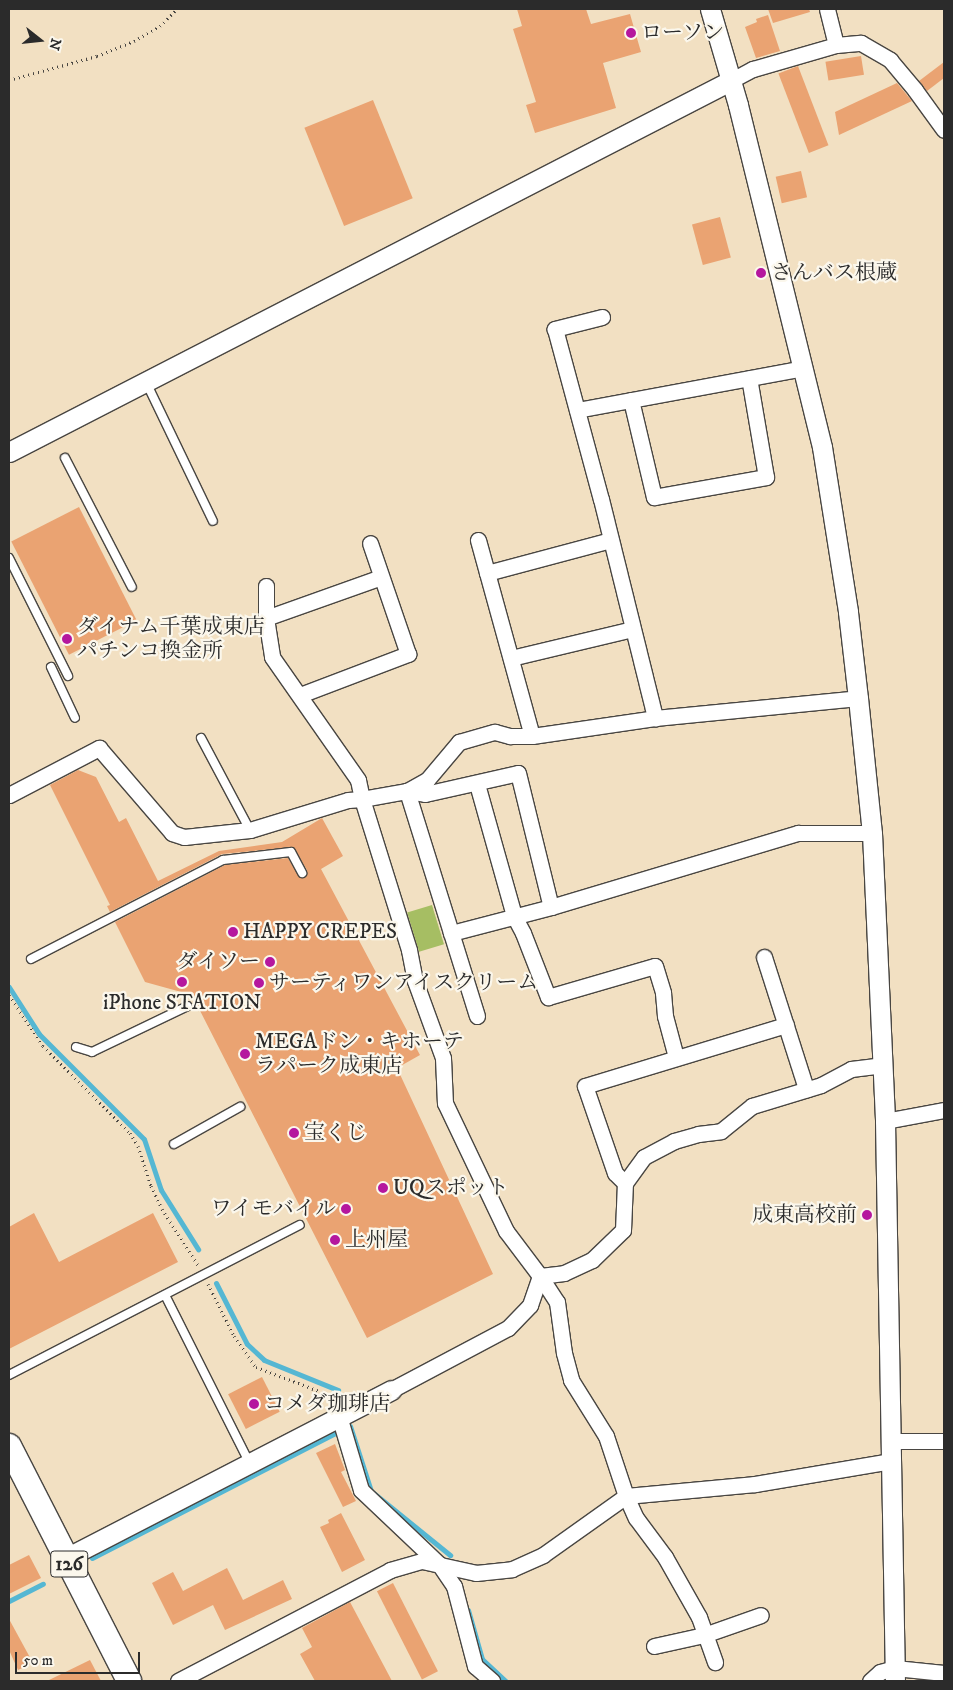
<!DOCTYPE html>
<meta charset="utf-8">
<style>
body{margin:0}
#map{position:relative;width:953px;height:1690px;overflow:hidden;background:#f2e0c2;font-family:"IM FELL DW Pica","Noto Serif JP",serif}
div>[style]{position:absolute}
.green>*{inset:0;background:#a6be63;transform-origin:0 0}
.stream>*{height:5px;margin:-2.5px;padding:0 2.5px;transform-origin:2.5px;border-radius:2.5px;background:#55b7d3}
.building>*{inset:0;background:#eaa372;transform-origin:0 0}
.path>*{height:3px;margin-top:-1.5px;transform-origin:0;background:repeating-linear-gradient(90deg,#494642 0 1px,transparent 0 5px)}
.roads{filter:drop-shadow(1px 0 #494642) drop-shadow(-1px 0 #494642) drop-shadow(0 1px #494642) drop-shadow(0 -1px #494642)}
.service>*{height:8px;margin:-4px;padding:0 4px;transform-origin:4px;border-radius:4px;background:#fff}
.minor>*{height:15px;margin:-7.5px;padding:0 7.5px;transform-origin:7.5px;border-radius:7.5px;background:#fff}
.tertiary>*{height:19px;margin:-9.5px;padding:0 9.5px;transform-origin:9.5px;border-radius:9.5px;background:#fff}
.trunk>*{height:24px;margin:-12px;padding:0 12px;transform-origin:12px;border-radius:12px;background:#fff}
.dots>*{width:14px;height:14px;translate:-50% -50%;box-sizing:border-box;border:2px solid #fbf7ec;border-radius:50%}
span{translate:-50% -50%;white-space:nowrap;text-align:center;line-height:1.15;-webkit-text-stroke:4.5px #fbf7ec;paint-order:stroke}
.shield-label span{padding:1px 4px;background:#fbf7ec;border:1px solid;border-radius:4px;-webkit-text-stroke-width:0}
.shield-label{font-size:20px;color:#2b2b2b;font-weight:700}
.poi-label{font-size:21px;color:#2b2b2b}
.left{translate:0 -50%;text-align:left}
.right{translate:-100% -50%;text-align:right}
.frame{position:absolute;inset:0;border:10px solid #2b2b2b;pointer-events:none}
.north{position:absolute;left:15px;top:15px;width:50px;height:50px;-webkit-text-stroke:4px #fbf7ec;paint-order:stroke;rotate:106deg;font-size:14px;font-weight:700;line-height:20px;text-align:center;color:#2b2b2b}
.north::after{content:'';display:block;margin:auto;width:18px;height:22px;background:#2b2b2b;clip-path:polygon(50% 0,100% 100%,50% 72%,0 100%)}
.scale{position:absolute;left:15px;top:1652px;width:125px;height:22px;box-sizing:border-box;border:2px solid #2b2b2b;border-top:0;padding-left:6px;font-size:15px;line-height:18px;white-space:nowrap;color:#2b2b2b;-webkit-text-stroke:4px #fbf7ec;paint-order:stroke}
</style>
<div id="map">
<div class="green">
<div style="left:432px;top:905px;width:41px;height:26px;rotate:73deg"></div>
</div>
<div class="stream">
<div style="left:9px;top:987px;width:56px;rotate:57.4deg"></div>
<div style="left:39px;top:1034px;width:148px;rotate:45deg"></div>
<div style="left:144px;top:1139px;width:54px;rotate:71.6deg"></div>
<div style="left:161px;top:1190px;width:70px;rotate:57.9deg"></div>
<div style="left:216px;top:1283px;width:68px;rotate:63.1deg"></div>
<div style="left:247px;top:1344px;width:23px;rotate:43deg"></div>
<div style="left:264px;top:1360px;width:80px;rotate:22.1deg"></div>
<div style="left:350px;top:1426px;width:68px;rotate:72.1deg"></div>
<div style="left:371px;top:1491px;width:102px;rotate:39deg"></div>
<div style="left:92px;top:1558px;width:273px;rotate:-27.2deg"></div>
<div style="left:9px;top:1601px;width:38px;rotate:-27deg"></div>
<div style="left:468px;top:1610px;width:51px;rotate:74.1deg"></div>
<div style="left:482px;top:1659px;width:33px;rotate:43deg"></div>
</div>
<div class="building">
<div style="clip-path:polygon(517px 9px,586px 9px,591px 24px,630px 14px,641px 52px,603px 63px,616px 108px,535px 133px,526px 105px,536px 102px,513px 29px,522px 26px)"></div>
<div style="clip-path:polygon(768px 9px,809px 9px,810px 12px,773px 23px)"></div>
<div style="clip-path:polygon(768px 15px,780px 51px,756px 58px,745px 27px,757px 22px,756px 19px)"></div>
<div style="left:861px;top:56px;width:19px;height:36px;rotate:81deg"></div>
<div style="clip-path:polygon(944px 62px,944px 78px,927px 91px,919px 81px)"></div>
<div style="left:798px;top:66px;width:85px;height:21px;rotate:69deg"></div>
<div style="clip-path:polygon(897px 83px,912px 101px,839px 135px,835px 112px)"></div>
<div style="left:373px;top:100px;width:106px;height:74px;rotate:68deg"></div>
<div style="left:801px;top:171px;width:27px;height:26px;rotate:77deg"></div>
<div style="left:720px;top:217px;width:42px;height:29px;rotate:75deg"></div>
<div style="left:79px;top:507px;width:127px;height:76px;rotate:63deg"></div>
<div style="clip-path:polygon(78px 770px,96px 777px,119px 822px,126px 818px,158px 881px,219px 851px,282px 842px,322px 818px,343px 856px,321px 869px,420px 1055px,397px 1068px,493px 1274px,367px 1338px,192px 995px,145px 982px,115px 922px,225px 865px,288px 858px,299px 877px,305px 878px,307px 870px,293px 847px,222px 854px,110px 912px,107px 906px,110px 905px,50px 785px)"></div>
<div style="clip-path:polygon(34px 1213px,59px 1262px,153px 1213px,178px 1262px,9px 1349px,9px 1227px)"></div>
<div style="left:262px;top:1377px;width:39px;height:38px;rotate:63deg"></div>
<div style="clip-path:polygon(335px 1444px,345px 1470px,341px 1472px,356px 1501px,343px 1507px,316px 1453px)"></div>
<div style="clip-path:polygon(341px 1513px,365px 1560px,342px 1572px,320px 1527px,329px 1523px,328px 1520px)"></div>
<div style="clip-path:polygon(29px 1555px,41px 1578px,9px 1594px,9px 1565px)"></div>
<div style="clip-path:polygon(227px 1568px,243px 1600px,283px 1580px,292px 1599px,225px 1630px,213px 1605px,173px 1625px,152px 1583px,173px 1572px,183px 1591px)"></div>
<div style="left:393px;top:1583px;width:99px;height:18px;rotate:63deg"></div>
<div style="clip-path:polygon(350px 1602px,392px 1681px,315px 1681px,300px 1654px,312px 1647px,302px 1628px)"></div>
<div style="clip-path:polygon(9px 1619px,33px 1663px,18px 1670px,9px 1650px)"></div>
<div style="clip-path:polygon(90px 1660px,101px 1681px,47px 1681px)"></div>
</div>
<div class="path">
<div style="left:9px;top:80px;width:91px;rotate:-15.3deg"></div>
<div style="left:97px;top:56px;width:40px;rotate:-22deg"></div>
<div style="left:134px;top:41px;width:30px;rotate:-30deg"></div>
<div style="left:160px;top:26px;width:24px;rotate:-45deg"></div>
<div style="left:9px;top:995px;width:61px;rotate:56.3deg"></div>
<div style="left:43px;top:1046px;width:123px;rotate:45deg"></div>
<div style="left:130px;top:1133px;width:15px;rotate:58deg"></div>
<div style="left:138px;top:1146px;width:42px;rotate:72deg"></div>
<div style="left:151px;top:1186px;width:25px;rotate:64deg"></div>
<div style="left:162px;top:1209px;width:67px;rotate:57.3deg"></div>
<div style="left:208px;top:1284px;width:58px;rotate:63.4deg"></div>
<div style="left:234px;top:1336px;width:38px;rotate:55deg"></div>
<div style="left:256px;top:1367px;width:76px;rotate:20.8deg"></div>
<div style="left:327px;top:1394px;width:9px;rotate:63deg"></div>
</div>
<div class="roads">
<div class="service">
<div style="left:146px;top:382px;width:154px;rotate:64.3deg"></div>
<div style="left:65px;top:458px;width:145px;rotate:62.6deg"></div>
<div style="left:9px;top:558px;width:132px;rotate:63.4deg"></div>
<div style="left:51px;top:667px;width:56px;rotate:64.8deg"></div>
<div style="left:201px;top:738px;width:104px;rotate:62deg"></div>
<div style="left:31px;top:959px;width:216px;rotate:-27.3deg"></div>
<div style="left:223px;top:860px;width:68px;rotate:-6.7deg"></div>
<div style="left:291px;top:852px;width:24px;rotate:62deg"></div>
<div style="left:76px;top:1047px;width:17px;rotate:17deg"></div>
<div style="left:92px;top:1052px;width:106px;rotate:-25.6deg"></div>
<div style="left:174px;top:1144px;width:76px;rotate:-29.3deg"></div>
<div style="left:165px;top:1295px;width:187px;rotate:63.3deg"></div>
<div style="left:9px;top:1375px;width:327px;rotate:-27.3deg"></div>
</div>
<div class="minor">
<div style="left:827px;top:9px;width:37px;rotate:76deg"></div>
<div style="left:732px;top:80px;width:24px;rotate:-28deg"></div>
<div style="left:753px;top:69px;width:86px;rotate:-16.1deg"></div>
<div style="left:836px;top:45px;width:25px;rotate:-5deg"></div>
<div style="left:861px;top:43px;width:34px;rotate:30deg"></div>
<div style="left:890px;top:60px;width:39px;rotate:50deg"></div>
<div style="left:915px;top:90px;width:49px;rotate:54.1deg"></div>
<div style="left:602px;top:317px;width:49px;rotate:165.7deg"></div>
<div style="left:555px;top:329px;width:176px;rotate:74.9deg"></div>
<div style="left:601px;top:499px;width:226px;rotate:76.1deg"></div>
<div style="left:631px;top:400px;width:100px;rotate:76.7deg"></div>
<div style="left:654px;top:497px;width:114px;rotate:-10.1deg"></div>
<div style="left:766px;top:477px;width:100px;rotate:-99.7deg"></div>
<div style="left:577px;top:410px;width:230px;rotate:-10.5deg"></div>
<div style="left:478px;top:540px;width:203px;rotate:74.6deg"></div>
<div style="left:487px;top:573px;width:128px;rotate:-14.9deg"></div>
<div style="left:266px;top:586px;width:32px;rotate:90deg"></div>
<div style="left:266px;top:618px;width:39px;rotate:81deg"></div>
<div style="left:272px;top:657px;width:150px;rotate:55deg"></div>
<div style="left:358px;top:780px;width:19px;rotate:78deg"></div>
<div style="left:362px;top:799px;width:46px;rotate:-10.1deg"></div>
<div style="left:407px;top:791px;width:23px;rotate:-29deg"></div>
<div style="left:427px;top:780px;width:50px;rotate:-49.9deg"></div>
<div style="left:459px;top:742px;width:37px;rotate:-16deg"></div>
<div style="left:495px;top:732px;width:16px;rotate:15deg"></div>
<div style="left:510px;top:736px;width:22px"></div>
<div style="left:532px;top:736px;width:124px;rotate:-8.3deg"></div>
<div style="left:655px;top:718px;width:204px;rotate:-5.6deg"></div>
<div style="left:266px;top:618px;width:122px;rotate:-19.6deg"></div>
<div style="left:511px;top:658px;width:125px;rotate:-13.4deg"></div>
<div style="left:300px;top:695px;width:116px;rotate:-20.8deg"></div>
<div style="left:408px;top:654px;width:117px;rotate:-108.9deg"></div>
<div style="left:477px;top:784px;width:137px;rotate:74.3deg"></div>
<div style="left:514px;top:916px;width:19px;rotate:62deg"></div>
<div style="left:523px;top:933px;width:69px;rotate:68.7deg"></div>
<div style="left:548px;top:997px;width:111px;rotate:-16.2deg"></div>
<div style="left:655px;top:966px;width:28px;rotate:73deg"></div>
<div style="left:663px;top:993px;width:23px;rotate:85deg"></div>
<div style="left:665px;top:1016px;width:42px;rotate:75deg"></div>
<div style="left:9px;top:795px;width:102px;rotate:-27.6deg"></div>
<div style="left:99px;top:748px;width:112px;rotate:49.3deg"></div>
<div style="left:172px;top:833px;width:13px;rotate:18deg"></div>
<div style="left:184px;top:837px;width:66px;rotate:-6.1deg"></div>
<div style="left:250px;top:830px;width:102px;rotate:-17deg"></div>
<div style="left:348px;top:800px;width:14px;rotate:-4deg"></div>
<div style="left:362px;top:799px;width:158px;rotate:72.7deg"></div>
<div style="left:409px;top:950px;width:32px;rotate:79deg"></div>
<div style="left:415px;top:981px;width:82px;rotate:70deg"></div>
<div style="left:443px;top:1058px;width:45px;rotate:87.5deg"></div>
<div style="left:445px;top:1103px;width:142px;rotate:64.5deg"></div>
<div style="left:506px;top:1231px;width:56px;rotate:52.9deg"></div>
<div style="left:540px;top:1276px;width:31px;rotate:57deg"></div>
<div style="left:557px;top:1302px;width:51px;rotate:82.2deg"></div>
<div style="left:564px;top:1353px;width:28px;rotate:75deg"></div>
<div style="left:571px;top:1380px;width:66px;rotate:58deg"></div>
<div style="left:606px;top:1436px;width:63px;rotate:71.6deg"></div>
<div style="left:626px;top:1496px;width:24px;rotate:66deg"></div>
<div style="left:636px;top:1518px;width:49px;rotate:53.4deg"></div>
<div style="left:665px;top:1557px;width:69px;rotate:60.5deg"></div>
<div style="left:699px;top:1617px;width:48px;rotate:70.4deg"></div>
<div style="left:451px;top:933px;width:103px;rotate:-14.6deg"></div>
<div style="left:551px;top:907px;width:258px;rotate:-16.7deg"></div>
<div style="left:798px;top:833px;width:74px"></div>
<div style="left:764px;top:957px;width:139px;rotate:72.3deg"></div>
<div style="left:477px;top:1016px;width:236px;rotate:-107.3deg"></div>
<div style="left:407px;top:791px;width:18px;rotate:9deg"></div>
<div style="left:425px;top:794px;width:95px;rotate:-12.7deg"></div>
<div style="left:518px;top:773px;width:138px;rotate:76.2deg"></div>
<div style="left:885px;top:1121px;width:60px;rotate:-10.6deg"></div>
<div style="left:625px;top:1183px;width:32px;rotate:-54deg"></div>
<div style="left:644px;top:1157px;width:34px;rotate:-28deg"></div>
<div style="left:674px;top:1141px;width:25px;rotate:-16deg"></div>
<div style="left:698px;top:1134px;width:23px;rotate:-7deg"></div>
<div style="left:721px;top:1131px;width:40px;rotate:-39deg"></div>
<div style="left:752px;top:1106px;width:72px;rotate:-16.9deg"></div>
<div style="left:821px;top:1085px;width:34px;rotate:-28deg"></div>
<div style="left:851px;top:1069px;width:31px;rotate:-7deg"></div>
<div style="left:540px;top:1276px;width:24px;rotate:-7deg"></div>
<div style="left:564px;top:1273px;width:31px;rotate:-25deg"></div>
<div style="left:592px;top:1260px;width:43px;rotate:-44.1deg"></div>
<div style="left:623px;top:1230px;width:47px;rotate:-87.6deg"></div>
<div style="left:625px;top:1183px;width:14px;rotate:-135deg"></div>
<div style="left:615px;top:1173px;width:92px;rotate:-109deg"></div>
<div style="left:585px;top:1086px;width:210px;rotate:-16.9deg"></div>
<div style="left:391px;top:1390px;width:132px;rotate:-27.9deg"></div>
<div style="left:508px;top:1328px;width:32px;rotate:-46deg"></div>
<div style="left:530px;top:1305px;width:31px;rotate:-71deg"></div>
<div style="left:339px;top:1416px;width:77px;rotate:73.4deg"></div>
<div style="left:361px;top:1490px;width:108px;rotate:43.5deg"></div>
<div style="left:439px;top:1564px;width:27px;rotate:56deg"></div>
<div style="left:454px;top:1586px;width:83px;rotate:75.3deg"></div>
<div style="left:475px;top:1666px;width:23px;rotate:41deg"></div>
<div style="left:891px;top:1441px;width:53px"></div>
<div style="left:654px;top:1646px;width:51px;rotate:-12.4deg"></div>
<div style="left:704px;top:1635px;width:60px;rotate:-19.3deg"></div>
<div style="left:178px;top:1681px;width:239px;rotate:-27.6deg"></div>
<div style="left:390px;top:1570px;width:33px;rotate:-16deg"></div>
<div style="left:422px;top:1561px;width:55px;rotate:12.5deg"></div>
<div style="left:476px;top:1573px;width:36px;rotate:-6deg"></div>
<div style="left:512px;top:1569px;width:34px;rotate:-24deg"></div>
<div style="left:543px;top:1555px;width:102px;rotate:-35.4deg"></div>
<div style="left:626px;top:1496px;width:130px;rotate:-5.3deg"></div>
<div style="left:755px;top:1484px;width:138px;rotate:-9.6deg"></div>
<div style="left:870px;top:1681px;width:13px;rotate:-42deg"></div>
<div style="left:880px;top:1672px;width:16px;rotate:-15deg"></div>
<div style="left:895px;top:1668px;width:49px;rotate:5.8deg"></div>
</div>
<div class="tertiary">
<div style="left:710px;top:9px;width:100px;rotate:73.7deg"></div>
<div style="left:738px;top:105px;width:352px;rotate:76.2deg"></div>
<div style="left:822px;top:447px;width:167px;rotate:81deg"></div>
<div style="left:848px;top:612px;width:87px;rotate:83.4deg"></div>
<div style="left:858px;top:698px;width:136px;rotate:84.1deg"></div>
<div style="left:872px;top:833px;width:288px;rotate:87.4deg"></div>
<div style="left:885px;top:1121px;width:560px;rotate:88.98deg"></div>
<div style="left:9px;top:452px;width:813px;rotate:-27.23deg"></div>
<div style="left:66px;top:1558px;width:366px;rotate:-27.3deg"></div>
</div>
<div class="trunk">
<div style="left:9px;top:1446px;width:264px;rotate:62.9deg"></div>
</div>
</div>
<div class="dots">
<div style="left:631px;top:33px;background:#b5179e"></div>
<div style="left:761px;top:273px;background:#b5179e"></div>
<div style="left:67px;top:639px;background:#b5179e"></div>
<div style="left:233px;top:932px;background:#b5179e"></div>
<div style="left:270px;top:962px;background:#b5179e"></div>
<div style="left:182px;top:982px;background:#b5179e"></div>
<div style="left:259px;top:983px;background:#b5179e"></div>
<div style="left:245px;top:1054px;background:#b5179e"></div>
<div style="left:294px;top:1133px;background:#b5179e"></div>
<div style="left:383px;top:1188px;background:#b5179e"></div>
<div style="left:346px;top:1209px;background:#b5179e"></div>
<div style="left:867px;top:1215px;background:#b5179e"></div>
<div style="left:335px;top:1240px;background:#b5179e"></div>
<div style="left:254px;top:1404px;background:#b5179e"></div>
</div>
<div class="shield-label">
<span style="left:69px;top:1564px">126</span>
</div>
<div class="poi-label">
<span class="left" style="left:641px;top:33px">ローソン</span>
<span class="left" style="left:771px;top:273px">さんバス根蔵</span>
<span class="left" style="left:77px;top:639px">ダイナム千葉成東店<br>パチンコ換金所</span>
<span class="left" style="left:243px;top:932px">HAPPY CREPES</span>
<span class="right" style="left:260px;top:962px">ダイソー</span>
<span class="left" style="left:269px;top:983px">サーティワンアイスクリーム</span>
<span style="left:182px;top:1003px">iPhone STATION</span>
<span class="left" style="left:255px;top:1054px">MEGAドン・キホーテ<br>ラパーク成東店</span>
<span class="left" style="left:304px;top:1133px">宝くじ</span>
<span class="left" style="left:393px;top:1188px">UQスポット</span>
<span class="right" style="left:336px;top:1209px">ワイモバイル</span>
<span class="right" style="left:857px;top:1215px">成東高校前</span>
<span class="left" style="left:345px;top:1240px">上州屋</span>
<span class="left" style="left:264px;top:1404px">コメダ珈琲店</span>
</div>
<div class="frame"></div>
<div class="north">N</div>
<div class="scale">50 m</div>
</div>
